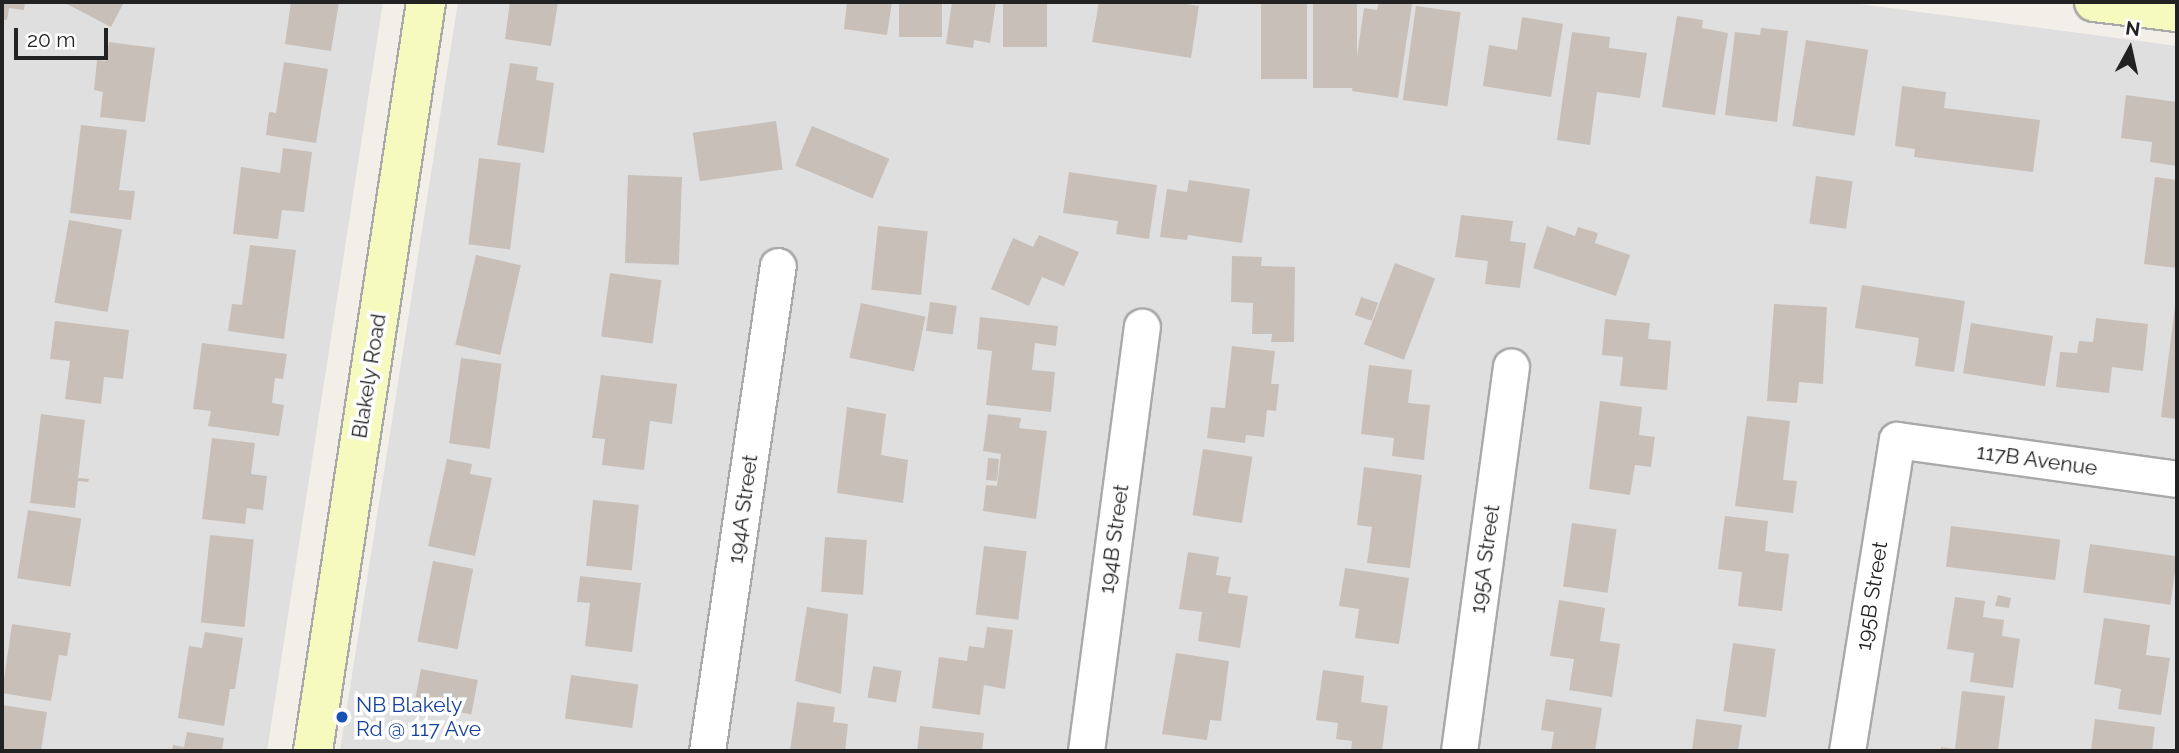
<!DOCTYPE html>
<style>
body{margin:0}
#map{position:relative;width:2179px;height:753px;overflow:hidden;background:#f2efe9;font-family:Raleway,sans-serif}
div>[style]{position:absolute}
.residential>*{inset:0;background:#e0dfdf}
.building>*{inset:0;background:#c7bfb8;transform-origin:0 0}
.roads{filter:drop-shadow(2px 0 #a9a9a9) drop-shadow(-2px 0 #a9a9a9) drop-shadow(0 2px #a9a9a9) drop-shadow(0 -2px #a9a9a9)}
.street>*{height:35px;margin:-17.5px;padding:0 17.5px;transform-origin:17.5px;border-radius:17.5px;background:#fff}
.secondary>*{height:38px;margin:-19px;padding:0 19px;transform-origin:19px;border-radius:19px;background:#f7fabf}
.dots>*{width:19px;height:19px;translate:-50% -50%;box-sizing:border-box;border:4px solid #fff;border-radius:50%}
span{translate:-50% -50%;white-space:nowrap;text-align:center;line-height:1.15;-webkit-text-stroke:7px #fff;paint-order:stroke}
.street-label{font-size:21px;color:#222}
.transit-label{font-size:21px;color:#164399}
.left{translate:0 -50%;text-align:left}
.frame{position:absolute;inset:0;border:4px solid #222;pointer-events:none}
.north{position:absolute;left:2095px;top:14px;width:70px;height:70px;-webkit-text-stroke:5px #fff;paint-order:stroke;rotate:8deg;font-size:19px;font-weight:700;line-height:28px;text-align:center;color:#222}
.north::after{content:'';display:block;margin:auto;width:24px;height:32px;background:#222;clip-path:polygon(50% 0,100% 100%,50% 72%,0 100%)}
.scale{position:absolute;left:14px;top:28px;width:94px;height:32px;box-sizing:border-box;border:4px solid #222;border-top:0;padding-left:9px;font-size:21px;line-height:24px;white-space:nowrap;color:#222;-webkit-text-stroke:5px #fff;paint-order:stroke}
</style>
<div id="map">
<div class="residential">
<div style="clip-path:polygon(2px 2px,383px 2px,267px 751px,2px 751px)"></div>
<div style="clip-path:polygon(458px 2px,1844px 2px,2177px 46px,2177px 751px,340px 751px)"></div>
</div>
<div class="building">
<div style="clip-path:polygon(2px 2px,25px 2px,24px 10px,9px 8px,7px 20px,2px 19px)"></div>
<div style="clip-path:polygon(63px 2px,124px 2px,111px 27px)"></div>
<div style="clip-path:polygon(291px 2px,339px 2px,331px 51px,285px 44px)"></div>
<div style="clip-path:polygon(510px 2px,558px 2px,551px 46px,505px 39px)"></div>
<div style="clip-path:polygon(847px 2px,892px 2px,887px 35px,844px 29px)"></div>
<div style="left:899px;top:2px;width:43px;height:35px"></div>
<div style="clip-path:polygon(952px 2px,996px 2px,990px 43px,974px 40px,973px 48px,946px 44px)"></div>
<div style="left:1003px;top:2px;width:44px;height:45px"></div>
<div style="clip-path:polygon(1099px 2px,1173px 2px,1199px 6px,1191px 58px,1092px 42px)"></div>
<div style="left:1261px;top:2px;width:46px;height:77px"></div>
<div style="left:1313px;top:2px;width:44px;height:86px"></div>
<div style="clip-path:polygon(1379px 2px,1412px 4px,1398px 98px,1352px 91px,1364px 8px,1377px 10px)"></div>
<div style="left:1416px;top:6px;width:45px;height:95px;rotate:8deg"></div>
<div style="clip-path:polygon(1677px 16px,1703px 20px,1702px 28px,1728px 33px,1715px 115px,1662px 107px)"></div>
<div style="clip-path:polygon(1522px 17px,1563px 24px,1551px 97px,1483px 86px,1489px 45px,1517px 50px)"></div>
<div style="clip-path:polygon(1761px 28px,1788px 31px,1777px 122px,1725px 115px,1735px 32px,1760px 35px)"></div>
<div style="clip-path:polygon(1572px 32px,1610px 37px,1609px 48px,1647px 53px,1640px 98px,1597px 92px,1590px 145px,1557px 140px)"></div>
<div style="left:1806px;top:40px;width:63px;height:87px;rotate:9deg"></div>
<div style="clip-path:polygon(109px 42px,155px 48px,145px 122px,100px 117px,103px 92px,94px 90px,97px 60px,106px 61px)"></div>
<div style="clip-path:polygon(284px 62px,328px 69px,316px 143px,266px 135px,269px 112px,276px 113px)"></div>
<div style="clip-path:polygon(510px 63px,538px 67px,536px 80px,554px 83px,544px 153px,497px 145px)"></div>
<div style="clip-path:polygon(1902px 86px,1946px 92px,1944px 108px,2040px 120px,2033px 172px,1914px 157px,1915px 149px,1895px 146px)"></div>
<div style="clip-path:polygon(2126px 95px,2177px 102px,2177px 166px,2150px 162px,2152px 142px,2121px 138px)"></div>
<div style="left:776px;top:121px;width:49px;height:84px;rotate:82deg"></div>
<div style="clip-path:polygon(81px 125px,127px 130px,119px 190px,135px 191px,131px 220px,70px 213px)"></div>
<div style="left:812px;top:126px;width:84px;height:43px;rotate:23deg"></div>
<div style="clip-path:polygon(283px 148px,312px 152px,304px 212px,282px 210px,278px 239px,233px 234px,241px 167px,280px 173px)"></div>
<div style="left:479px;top:158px;width:42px;height:87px;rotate:7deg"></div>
<div style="clip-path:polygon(1069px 172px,1157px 185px,1149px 239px,1116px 234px,1118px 221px,1063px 213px)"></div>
<div style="left:628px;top:175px;width:54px;height:88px;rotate:2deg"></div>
<div style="left:1816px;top:176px;width:37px;height:48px;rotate:8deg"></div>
<div style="clip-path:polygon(2155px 177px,2177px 180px,2177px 268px,2144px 264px)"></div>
<div style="clip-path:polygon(1189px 180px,1250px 189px,1242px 243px,1188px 235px,1187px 240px,1160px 237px,1167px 189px,1187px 192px)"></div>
<div style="clip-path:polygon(1461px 215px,1513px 221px,1510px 241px,1526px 243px,1520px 288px,1485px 284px,1488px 261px,1455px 257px)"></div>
<div style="left:69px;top:220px;width:54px;height:84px;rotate:10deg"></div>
<div style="left:878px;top:226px;width:50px;height:64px;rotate:6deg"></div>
<div style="clip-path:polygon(1547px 226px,1575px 236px,1578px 227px,1598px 233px,1595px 243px,1630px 255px,1616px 296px,1533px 268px)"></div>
<div style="clip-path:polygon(1039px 235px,1079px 252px,1064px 286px,1042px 277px,1029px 306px,991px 289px,1013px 238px,1033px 247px)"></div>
<div style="clip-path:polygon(250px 245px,296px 250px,284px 339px,228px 331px,232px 304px,242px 305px)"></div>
<div style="left:476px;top:255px;width:46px;height:92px;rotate:13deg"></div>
<div style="clip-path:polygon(1232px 256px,1262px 257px,1261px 266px,1295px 267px,1294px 342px,1271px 342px,1272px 334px,1252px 334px,1253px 303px,1231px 302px)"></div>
<div style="left:1395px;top:263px;width:43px;height:87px;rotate:21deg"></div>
<div style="left:610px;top:273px;width:52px;height:64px;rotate:8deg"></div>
<div style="clip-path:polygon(1862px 285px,1965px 301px,1954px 372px,1915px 366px,1919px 338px,1855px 328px)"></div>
<div style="left:1361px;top:297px;width:18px;height:19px;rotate:19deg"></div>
<div style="clip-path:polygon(2176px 298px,2177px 298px,2177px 419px,2161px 417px)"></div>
<div style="left:930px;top:302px;width:27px;height:29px;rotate:8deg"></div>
<div style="left:861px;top:303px;width:66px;height:56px;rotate:12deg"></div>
<div style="clip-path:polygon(1774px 304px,1827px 307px,1823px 384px,1799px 382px,1797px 403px,1767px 401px)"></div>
<div style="clip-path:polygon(980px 317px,1058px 326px,1056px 346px,1035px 343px,1032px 370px,1055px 372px,1051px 412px,986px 405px,992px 351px,977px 349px)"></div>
<div style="clip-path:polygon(2096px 318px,2148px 324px,2143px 371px,2112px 367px,2109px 393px,2056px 387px,2060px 352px,2077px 353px,2079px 341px,2093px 342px)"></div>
<div style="clip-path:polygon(1605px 319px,1650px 323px,1648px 339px,1671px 341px,1667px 390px,1620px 386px,1623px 357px,1602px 355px)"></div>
<div style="clip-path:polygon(55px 321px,129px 330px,123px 379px,104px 377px,101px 404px,65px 399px,70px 361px,50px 359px)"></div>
<div style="left:1971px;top:323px;width:83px;height:51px;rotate:9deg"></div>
<div style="clip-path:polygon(202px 343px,287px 354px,283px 379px,275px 378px,272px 403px,284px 405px,279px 436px,208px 426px,211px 411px,193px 409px)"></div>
<div style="clip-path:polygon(1232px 346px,1275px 351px,1271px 384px,1279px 384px,1276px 411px,1267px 410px,1264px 437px,1246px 435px,1245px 443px,1207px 438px,1211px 407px,1225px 408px)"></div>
<div style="left:461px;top:358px;width:41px;height:86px;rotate:8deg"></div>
<div style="clip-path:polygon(1369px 365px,1412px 370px,1408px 403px,1430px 405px,1424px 460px,1392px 456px,1394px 438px,1361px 434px)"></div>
<div style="clip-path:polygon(601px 375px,677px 384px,672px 424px,650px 421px,644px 470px,602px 465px,605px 439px,592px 438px)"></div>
<div style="clip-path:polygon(1600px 401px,1642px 407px,1639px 435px,1655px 437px,1651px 467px,1635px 465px,1630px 495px,1589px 489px)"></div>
<div style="clip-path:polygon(847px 407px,886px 414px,881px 455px,908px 460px,903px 503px,837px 493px)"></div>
<div style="clip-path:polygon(41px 414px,85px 420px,78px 478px,89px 479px,88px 482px,78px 481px,75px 508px,30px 503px)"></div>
<div style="clip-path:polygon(988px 414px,1021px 418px,1019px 428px,1047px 431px,1036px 519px,983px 511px,986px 485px,997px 486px,1001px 454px,983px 451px)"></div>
<div style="clip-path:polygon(1747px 416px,1790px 421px,1783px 480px,1797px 481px,1793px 513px,1735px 506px)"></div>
<div style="clip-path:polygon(212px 438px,255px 443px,251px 474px,267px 476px,263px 510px,247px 508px,245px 524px,202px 519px)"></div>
<div style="left:1203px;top:449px;width:50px;height:67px;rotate:9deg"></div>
<div style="left:988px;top:458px;width:11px;height:22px;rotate:5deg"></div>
<div style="clip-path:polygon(447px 459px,472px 464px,470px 474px,492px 478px,475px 556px,428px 546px)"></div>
<div style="clip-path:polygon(1364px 467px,1422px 475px,1410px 568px,1367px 563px,1372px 527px,1357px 525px)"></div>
<div style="left:593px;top:500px;width:46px;height:66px;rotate:6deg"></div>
<div style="left:28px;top:510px;width:54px;height:69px;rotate:9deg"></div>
<div style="clip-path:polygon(1725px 516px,1768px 521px,1765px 551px,1789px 554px,1782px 611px,1738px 606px,1742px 572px,1718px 569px)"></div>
<div style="left:1572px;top:523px;width:45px;height:64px;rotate:8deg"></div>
<div style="left:1951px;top:526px;width:110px;height:41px;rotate:7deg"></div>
<div style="left:210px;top:535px;width:44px;height:88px;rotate:6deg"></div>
<div style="left:825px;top:537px;width:42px;height:55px;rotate:4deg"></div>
<div style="left:2090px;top:544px;width:88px;height:49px;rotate:8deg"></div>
<div style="left:984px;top:546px;width:43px;height:69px;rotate:7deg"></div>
<div style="clip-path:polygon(1188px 552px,1219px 557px,1216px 575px,1231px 577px,1228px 593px,1248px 596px,1240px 648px,1198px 641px,1202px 612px,1179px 609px)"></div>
<div style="left:433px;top:561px;width:41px;height:82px;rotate:11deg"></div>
<div style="clip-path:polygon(1345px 568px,1409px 578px,1399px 644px,1355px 638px,1359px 609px,1339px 606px)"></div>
<div style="clip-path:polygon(580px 576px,641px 583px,632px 652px,585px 646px,590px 603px,577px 602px)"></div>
<div style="clip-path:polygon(1998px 595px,2011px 598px,2009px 608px,1995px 606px)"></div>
<div style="clip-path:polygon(1955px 597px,1985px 601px,1983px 617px,2004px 620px,2002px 636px,2020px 639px,2013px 688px,1970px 682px,1974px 653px,1947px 649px)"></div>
<div style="clip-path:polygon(1559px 600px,1605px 608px,1600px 641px,1620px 644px,1612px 697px,1569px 690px,1574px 659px,1550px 656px)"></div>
<div style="clip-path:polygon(807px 607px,848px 614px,841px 694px,795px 681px)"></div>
<div style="clip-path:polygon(2104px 618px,2150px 625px,2146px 655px,2170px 658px,2161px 715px,2118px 709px,2121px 689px,2094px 684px)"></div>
<div style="clip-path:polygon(12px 624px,71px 633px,67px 656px,59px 655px,51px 701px,2px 693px)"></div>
<div style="clip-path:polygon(987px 627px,1013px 630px,1005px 689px,984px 685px,980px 715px,932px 708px,939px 657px,967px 661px,969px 646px,984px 648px)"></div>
<div style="clip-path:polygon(205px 632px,243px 638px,235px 689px,230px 689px,224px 726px,178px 718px,189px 646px,202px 648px)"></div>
<div style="left:1733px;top:643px;width:43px;height:69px;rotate:8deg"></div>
<div style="clip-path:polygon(1176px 653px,1229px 661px,1221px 721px,1210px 720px,1207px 740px,1162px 734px)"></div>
<div style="left:873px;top:666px;width:29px;height:32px;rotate:10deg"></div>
<div style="left:421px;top:669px;width:58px;height:35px;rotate:11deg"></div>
<div style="clip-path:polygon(1323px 670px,1364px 676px,1361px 702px,1388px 706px,1382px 751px,1351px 751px,1352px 741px,1336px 739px,1338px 723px,1316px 720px)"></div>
<div style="left:571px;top:675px;width:68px;height:44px;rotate:8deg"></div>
<div style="clip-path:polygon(1962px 691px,2005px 696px,1998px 751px,1941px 751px,1941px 747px,1955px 749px)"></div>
<div style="clip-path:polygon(1546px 699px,1602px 708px,1595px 751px,1551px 751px,1554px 732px,1541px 730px)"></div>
<div style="clip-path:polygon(797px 702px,835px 707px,833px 722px,848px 724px,845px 751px,790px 751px)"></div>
<div style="clip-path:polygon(2px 705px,47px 712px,41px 751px,2px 751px)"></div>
<div style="clip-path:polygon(1696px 719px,1742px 725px,1738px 751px,1692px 751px)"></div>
<div style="clip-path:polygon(2095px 719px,2155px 727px,2152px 751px,2091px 750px)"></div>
<div style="clip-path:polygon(920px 726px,984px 733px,982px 751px,917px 751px)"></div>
<div style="clip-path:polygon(187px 732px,224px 738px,222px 751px,172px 751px,173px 745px,184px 747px)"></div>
</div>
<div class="roads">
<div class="street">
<div style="left:707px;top:751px;width:490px;rotate:-81.7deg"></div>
<div style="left:1086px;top:751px;width:428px;rotate:-82.5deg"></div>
<div style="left:1459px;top:751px;width:388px;rotate:-82.3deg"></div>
<div style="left:1847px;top:751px;width:315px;rotate:-80.9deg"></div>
<div style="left:1897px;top:440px;width:283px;rotate:7.9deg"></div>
</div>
<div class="secondary">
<div style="left:2094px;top:2px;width:84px;rotate:6.9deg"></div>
<div style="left:313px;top:751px;width:757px;rotate:-81.42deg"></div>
</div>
</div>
<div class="dots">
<div style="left:342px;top:717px;background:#1a4fb4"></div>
</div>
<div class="street-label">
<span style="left:369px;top:376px;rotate:-81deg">Blakely Road</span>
<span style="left:2037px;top:460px;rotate:8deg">117B Avenue</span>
<span style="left:743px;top:509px;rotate:-82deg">194A Street</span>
<span style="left:1114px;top:539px;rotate:-82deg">194B Street</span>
<span style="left:1485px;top:559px;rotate:-82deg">195A Street</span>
<span style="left:1872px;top:596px;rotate:-81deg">195B Street</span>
</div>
<div class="transit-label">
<span class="left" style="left:356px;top:717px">NB Blakely<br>Rd @ 117 Ave</span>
</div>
<div class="frame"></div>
<div class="north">N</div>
<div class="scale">20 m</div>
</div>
